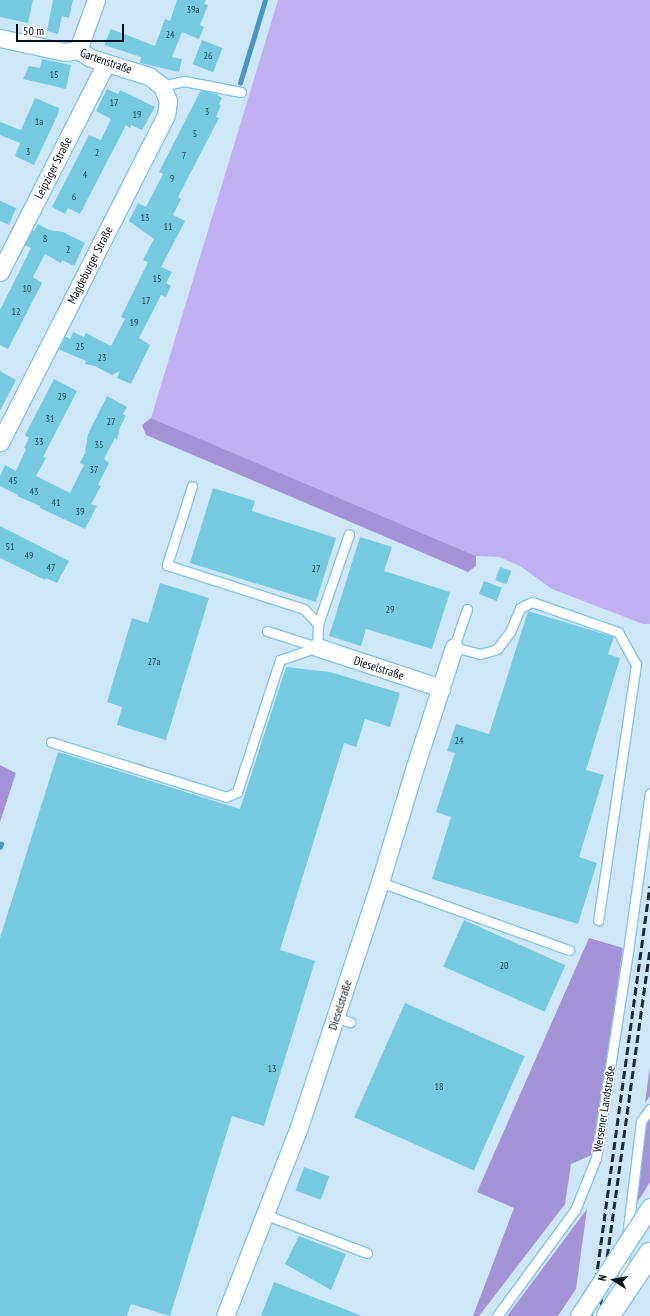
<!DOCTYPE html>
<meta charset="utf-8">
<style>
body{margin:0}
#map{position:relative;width:650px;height:1316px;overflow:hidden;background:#cee7f8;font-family:"PT Sans Narrow",sans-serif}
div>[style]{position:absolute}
.green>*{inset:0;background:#c1b0ef}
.forest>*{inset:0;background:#a593d7}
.stream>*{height:4.5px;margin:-2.25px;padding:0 2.25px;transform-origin:2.25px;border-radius:2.25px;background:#4a97c3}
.building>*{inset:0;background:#76cae0;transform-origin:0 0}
.roads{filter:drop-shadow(1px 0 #83c4ec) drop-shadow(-1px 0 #83c4ec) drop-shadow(0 1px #83c4ec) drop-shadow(0 -1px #83c4ec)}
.service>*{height:9px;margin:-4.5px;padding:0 4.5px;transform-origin:4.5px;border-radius:4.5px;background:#fff}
.minor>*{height:17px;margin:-8.5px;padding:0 8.5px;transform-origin:8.5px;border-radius:8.5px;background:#fff}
.rail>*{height:3px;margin-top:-1.5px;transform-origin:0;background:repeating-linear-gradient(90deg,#1b2b39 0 8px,transparent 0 12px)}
.bridges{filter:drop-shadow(1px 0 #83c4ec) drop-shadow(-1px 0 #83c4ec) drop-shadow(0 1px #83c4ec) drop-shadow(0 -1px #83c4ec)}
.minor-bridge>*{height:17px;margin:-8.5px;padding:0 8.5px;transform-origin:8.5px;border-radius:8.5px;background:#fff}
.trunk-bridge>*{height:22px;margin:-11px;padding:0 11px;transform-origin:11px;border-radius:11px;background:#fff}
span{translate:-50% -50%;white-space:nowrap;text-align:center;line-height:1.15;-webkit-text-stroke:3px #fff;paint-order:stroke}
.number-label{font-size:10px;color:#1e3e4d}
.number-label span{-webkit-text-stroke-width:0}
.street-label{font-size:12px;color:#000f1c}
.north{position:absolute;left:594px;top:1260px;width:40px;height:40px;-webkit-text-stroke:3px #fff;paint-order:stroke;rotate:281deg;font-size:11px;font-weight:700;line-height:16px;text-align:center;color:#000f1c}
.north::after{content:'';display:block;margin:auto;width:14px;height:18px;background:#000f1c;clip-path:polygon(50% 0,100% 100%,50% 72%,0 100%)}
.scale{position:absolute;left:16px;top:24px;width:108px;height:18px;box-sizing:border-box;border:2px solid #000f1c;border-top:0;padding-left:5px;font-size:12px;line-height:14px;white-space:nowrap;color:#000f1c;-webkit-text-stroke:3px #fff;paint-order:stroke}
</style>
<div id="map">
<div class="green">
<div style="clip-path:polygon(278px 0,650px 0,650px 624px,643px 624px,552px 589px,520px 566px,499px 557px,476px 556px,151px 418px)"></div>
</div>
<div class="forest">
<div style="clip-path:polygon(151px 418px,476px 556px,476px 566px,468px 572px,146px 435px,142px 425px)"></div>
<div style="clip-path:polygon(0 765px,16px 773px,0 822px)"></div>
<div style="clip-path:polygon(589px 938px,623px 948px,592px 1155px,571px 1164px,565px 1204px,479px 1316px,473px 1316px,514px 1208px,477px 1192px)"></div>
<div style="clip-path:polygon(650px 1066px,650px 1096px,645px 1103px)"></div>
<div style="clip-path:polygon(650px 1116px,650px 1182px,632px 1211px,642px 1127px)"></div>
<div style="clip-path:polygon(587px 1209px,576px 1289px,558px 1316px,507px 1316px)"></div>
</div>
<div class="stream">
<div style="left:240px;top:83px;width:87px;rotate:-73.2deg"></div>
<div style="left:0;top:847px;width:3px;rotate:-72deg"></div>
</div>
<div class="building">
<div style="clip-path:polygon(0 0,33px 0,28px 23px,0 17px)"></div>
<div style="clip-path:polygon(53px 0,73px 0,69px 18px,62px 16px,58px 34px,47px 31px)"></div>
<div style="clip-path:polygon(177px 0,206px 0,204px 4px,208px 5px,200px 25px,204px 27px,199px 39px,182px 32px,172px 57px,182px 59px,179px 72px,140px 63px,141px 57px,104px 45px,111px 29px,155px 46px,165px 19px,170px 21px)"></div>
<div style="left:202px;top:40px;width:22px;height:26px;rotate:21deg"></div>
<div style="clip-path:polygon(42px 59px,71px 65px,66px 89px,23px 79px,29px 66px,40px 68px)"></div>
<div style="clip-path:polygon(107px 89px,118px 94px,120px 90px,155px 107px,142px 130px,131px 125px,130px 128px,126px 125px,80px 214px,68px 208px,65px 214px,52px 207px,89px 135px,101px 140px,111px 119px,96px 111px)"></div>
<div style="clip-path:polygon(201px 90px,215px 93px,222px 98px,219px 104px,221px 105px,216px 117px,219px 118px,178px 197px,181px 199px,173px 215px,185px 221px,161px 267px,172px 272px,166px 283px,171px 286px,166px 297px,161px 295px,139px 338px,150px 345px,131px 384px,117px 378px,120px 371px,112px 375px,95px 366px,85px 364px,86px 361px,58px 349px,65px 336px,70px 339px,73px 332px,84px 337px,86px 333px,111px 346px,125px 319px,121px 317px,148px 262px,143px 260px,154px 239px,129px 221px,138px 203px,146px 207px,163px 174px,159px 172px)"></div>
<div style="clip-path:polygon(35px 98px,59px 108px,58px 114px,34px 165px,15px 156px,20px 143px,0 135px,0 122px,21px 130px)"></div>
<div style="clip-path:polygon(0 201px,16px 208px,9px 225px,0 221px)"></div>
<div style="clip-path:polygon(38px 224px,49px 230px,63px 232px,85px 243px,74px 266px,62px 260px,61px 263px,45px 254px,33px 277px,42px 283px,8px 349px,0 345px,0 310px,31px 248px,25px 245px,32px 230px,34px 231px)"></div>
<div style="clip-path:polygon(0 371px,16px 380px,0 411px)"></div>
<div style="clip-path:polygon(54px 379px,77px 391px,43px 457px,46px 458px,36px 476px,70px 493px,84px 465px,80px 463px,86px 451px,85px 451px,88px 434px,107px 396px,127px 407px,123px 414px,126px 416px,120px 427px,117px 440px,115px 438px,104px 459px,109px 463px,98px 485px,101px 486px,91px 504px,97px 506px,85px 529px,40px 508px,40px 506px,17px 496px,18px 495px,0 486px,0 476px,5px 465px,16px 471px,26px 449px,24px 448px,29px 438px,25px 435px)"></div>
<div style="clip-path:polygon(213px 488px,255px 501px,252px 511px,336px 538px,316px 602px,190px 563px)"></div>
<div style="clip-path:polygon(0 526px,69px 561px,57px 583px,46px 578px,45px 580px,0 558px)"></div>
<div style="clip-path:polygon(360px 537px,392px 547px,384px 571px,450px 592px,432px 649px,366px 629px,361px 646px,329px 636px)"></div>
<div style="left:500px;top:567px;width:12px;height:14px;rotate:20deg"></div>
<div style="left:484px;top:581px;width:19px;height:14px;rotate:21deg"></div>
<div style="clip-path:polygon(160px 583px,209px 598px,166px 740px,117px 725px,122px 707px,107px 702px,132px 618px,148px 623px)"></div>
<div style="clip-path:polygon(528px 611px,614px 637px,608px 654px,620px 658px,586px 770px,604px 775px,579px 857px,597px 863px,578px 924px,432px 879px,451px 817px,436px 812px,455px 753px,447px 751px,456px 724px,489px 734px)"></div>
<div style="clip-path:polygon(286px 667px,330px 672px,400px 693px,390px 727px,365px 719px,356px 747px,344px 743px,280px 950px,315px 961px,264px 1126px,232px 1116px,170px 1316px,131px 1304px,127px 1316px,0 1316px,0 938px,58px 752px,240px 809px)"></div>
<div style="left:464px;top:920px;width:111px;height:51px;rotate:24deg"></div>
<div style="left:405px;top:1003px;width:131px;height:125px;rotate:24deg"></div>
<div style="left:304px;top:1167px;width:27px;height:25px;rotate:20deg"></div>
<div style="clip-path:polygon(299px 1236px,346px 1254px,331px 1290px,285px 1264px)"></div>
<div style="clip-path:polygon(274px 1282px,360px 1315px,360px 1316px,261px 1316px)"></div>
</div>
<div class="roads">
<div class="service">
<div style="left:162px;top:86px;width:23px;rotate:-13deg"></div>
<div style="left:184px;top:81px;width:58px;rotate:10.9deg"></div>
<div style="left:192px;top:486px;width:83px;rotate:107.6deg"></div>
<div style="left:167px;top:565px;width:144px;rotate:17.8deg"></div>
<div style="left:304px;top:609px;width:21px;rotate:47deg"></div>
<div style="left:318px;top:624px;width:23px;rotate:92deg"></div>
<div style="left:467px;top:609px;width:40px;rotate:108.9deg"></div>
<div style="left:454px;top:647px;width:27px;rotate:15deg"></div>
<div style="left:480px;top:654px;width:18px;rotate:-16deg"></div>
<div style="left:497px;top:649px;width:21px;rotate:-53deg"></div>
<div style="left:510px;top:632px;width:26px;rotate:-67deg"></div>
<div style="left:520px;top:608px;width:13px;rotate:-27deg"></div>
<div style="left:532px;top:602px;width:91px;rotate:19.2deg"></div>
<div style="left:618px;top:632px;width:37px;rotate:61deg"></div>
<div style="left:636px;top:664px;width:259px;rotate:98.4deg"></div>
<div style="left:318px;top:624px;width:95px;rotate:-71deg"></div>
<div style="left:267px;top:631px;width:52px;rotate:17.7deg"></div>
<div style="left:51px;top:742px;width:183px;rotate:17.4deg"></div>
<div style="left:226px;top:797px;width:12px;rotate:-24deg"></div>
<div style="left:237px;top:792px;width:139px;rotate:-72deg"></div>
<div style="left:280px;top:660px;width:39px;rotate:-19deg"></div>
<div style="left:380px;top:882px;width:201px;rotate:19.8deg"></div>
<div style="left:336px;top:1017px;width:15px;rotate:20deg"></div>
<div style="left:266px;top:1215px;width:108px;rotate:20.6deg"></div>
<div style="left:627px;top:1237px;width:117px;rotate:-83.1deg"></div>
<div style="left:641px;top:1121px;width:15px;rotate:-53deg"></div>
<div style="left:622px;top:1287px;width:35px;rotate:-85deg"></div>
<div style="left:497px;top:1316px;width:132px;rotate:-53.7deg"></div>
<div style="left:575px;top:1210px;width:56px;rotate:-68deg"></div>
<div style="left:596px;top:1158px;width:217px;rotate:-81.2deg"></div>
<div style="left:629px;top:944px;width:152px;rotate:-82.1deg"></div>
</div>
<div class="minor">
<div style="left:0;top:38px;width:66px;rotate:12.3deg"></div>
<div style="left:64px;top:52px;width:14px;rotate:-8deg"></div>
<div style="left:78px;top:50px;width:15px;rotate:32deg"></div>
<div style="left:91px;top:58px;width:61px;rotate:17.2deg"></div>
<div style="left:149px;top:76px;width:16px;rotate:38deg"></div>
<div style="left:162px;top:86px;width:16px;rotate:68deg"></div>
<div style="left:168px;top:101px;width:14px;rotate:98deg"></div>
<div style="left:166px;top:115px;width:367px;rotate:116.9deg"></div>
<div style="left:78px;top:50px;width:53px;rotate:-70.2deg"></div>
<div style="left:0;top:272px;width:234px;rotate:-63.1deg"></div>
<div style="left:317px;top:647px;width:131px;rotate:18.3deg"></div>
<div style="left:225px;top:1316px;width:203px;rotate:-68.6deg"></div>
<div style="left:299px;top:1127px;width:258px;rotate:-71.7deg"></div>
<div style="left:380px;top:882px;width:117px;rotate:-73.1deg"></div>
<div style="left:414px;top:770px;width:129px;rotate:-72deg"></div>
</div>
</div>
<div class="rail">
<div style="left:591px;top:1316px;width:434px;rotate:-82.2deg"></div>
<div style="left:599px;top:1316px;width:370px;rotate:-82.1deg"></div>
</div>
<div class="bridges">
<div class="minor-bridge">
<div style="left:579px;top:1316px;width:130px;rotate:-56.9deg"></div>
</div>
<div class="trunk-bridge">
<div style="left:608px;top:1316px;width:75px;rotate:-55.9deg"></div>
</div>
</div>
<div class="number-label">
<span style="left:193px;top:10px">39a</span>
<span style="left:170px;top:35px">24</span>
<span style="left:208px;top:56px">26</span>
<span style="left:54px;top:75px">15</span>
<span style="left:114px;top:103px">17</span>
<span style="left:207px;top:112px">3</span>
<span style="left:137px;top:115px">19</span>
<span style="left:39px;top:122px">1a</span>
<span style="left:195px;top:134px">5</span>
<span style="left:28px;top:152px">3</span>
<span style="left:97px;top:153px">2</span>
<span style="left:184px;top:156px">7</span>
<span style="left:85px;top:175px">4</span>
<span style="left:172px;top:179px">9</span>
<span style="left:74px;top:197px">6</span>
<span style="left:145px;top:218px">13</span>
<span style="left:168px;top:227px">11</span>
<span style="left:45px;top:239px">8</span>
<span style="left:68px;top:250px">2</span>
<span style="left:157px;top:279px">15</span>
<span style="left:27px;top:289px">10</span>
<span style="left:146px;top:301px">17</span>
<span style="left:16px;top:312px">12</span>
<span style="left:134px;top:323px">19</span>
<span style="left:80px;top:347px">25</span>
<span style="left:102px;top:358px">23</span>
<span style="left:62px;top:397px">29</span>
<span style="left:50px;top:419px">31</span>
<span style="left:111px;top:422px">27</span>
<span style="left:39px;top:442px">33</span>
<span style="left:99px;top:445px">35</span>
<span style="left:94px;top:470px">37</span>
<span style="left:13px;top:481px">45</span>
<span style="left:34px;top:492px">43</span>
<span style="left:56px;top:503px">41</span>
<span style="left:80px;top:512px">39</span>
<span style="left:10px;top:547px">51</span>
<span style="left:29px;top:556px">49</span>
<span style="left:51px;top:568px">47</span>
<span style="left:316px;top:569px">27</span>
<span style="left:390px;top:610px">29</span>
<span style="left:154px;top:662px">27a</span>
<span style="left:459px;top:741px">24</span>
<span style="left:504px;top:966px">20</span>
<span style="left:272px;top:1069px">13</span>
<span style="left:439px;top:1087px">18</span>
</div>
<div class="street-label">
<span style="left:106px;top:61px;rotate:19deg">Gartenstraße</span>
<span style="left:53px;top:168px;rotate:-63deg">Leipziger Straße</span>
<span style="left:90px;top:265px;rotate:-63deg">Magdeburger Straße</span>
<span style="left:379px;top:668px;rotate:18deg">Dieselstraße</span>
<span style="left:340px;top:1005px;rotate:-72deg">Dieselstraße</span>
<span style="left:604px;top:1109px;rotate:-81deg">Wersener Landstraße</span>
</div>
<div class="north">N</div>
<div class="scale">50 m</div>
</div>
